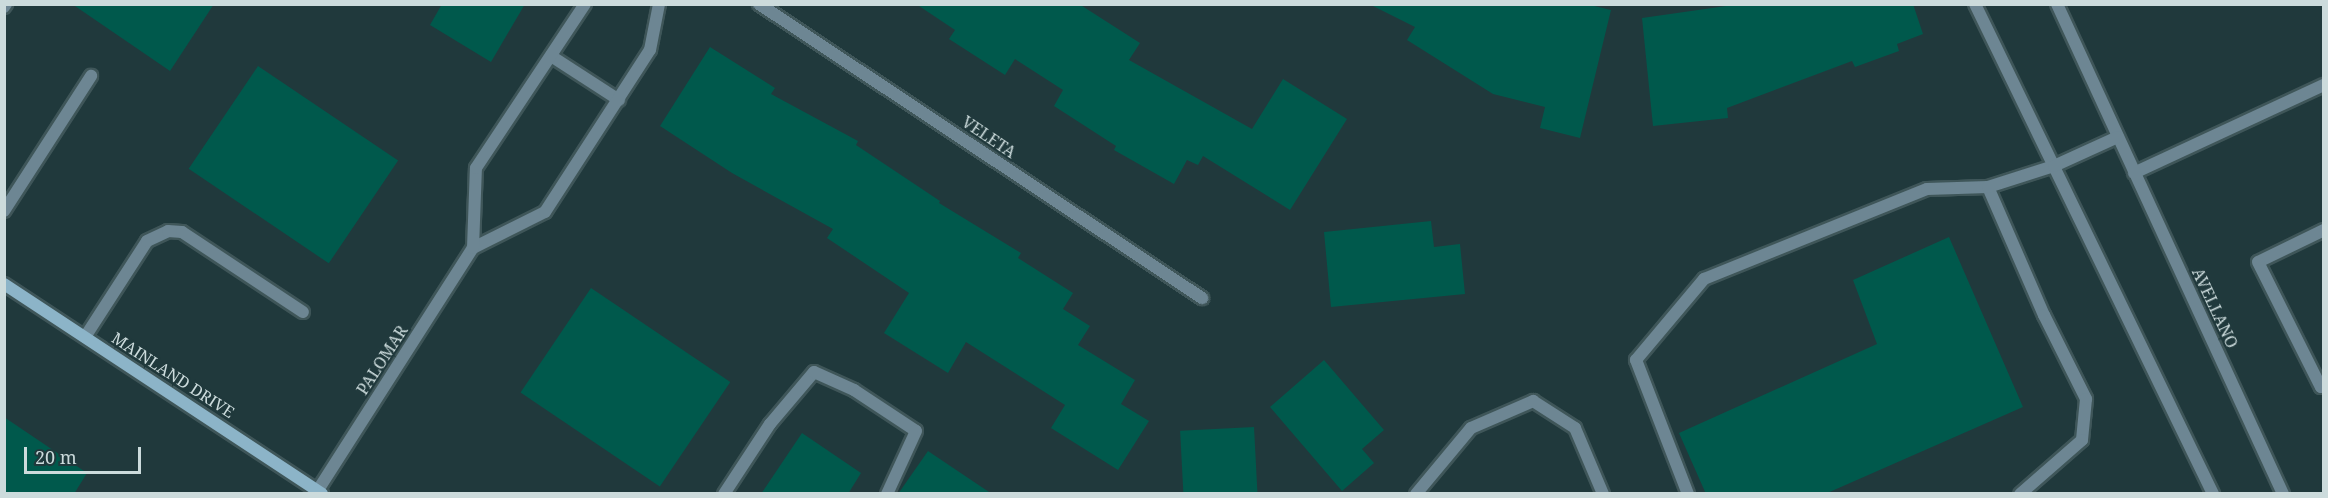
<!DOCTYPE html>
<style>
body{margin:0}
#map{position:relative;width:2328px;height:498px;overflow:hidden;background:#20393c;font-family:"Noto Serif",serif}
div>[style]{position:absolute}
.building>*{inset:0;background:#00594c;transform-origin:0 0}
.roads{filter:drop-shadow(2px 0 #3f5659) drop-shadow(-2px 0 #3f5659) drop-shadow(0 2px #3f5659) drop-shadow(0 -2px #3f5659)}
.service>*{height:12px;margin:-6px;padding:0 6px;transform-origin:6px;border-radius:6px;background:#6d8693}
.minor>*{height:12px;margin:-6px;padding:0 6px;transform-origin:6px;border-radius:6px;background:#6d8693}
.secondary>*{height:12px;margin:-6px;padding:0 6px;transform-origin:6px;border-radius:6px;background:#8cb4c8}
span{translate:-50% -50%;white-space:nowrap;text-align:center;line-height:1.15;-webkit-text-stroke:4.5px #20393c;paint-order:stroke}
.street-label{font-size:16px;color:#ccdbdc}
.frame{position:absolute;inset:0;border:6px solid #ccdbdc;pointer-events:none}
.scale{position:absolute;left:24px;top:447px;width:117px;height:27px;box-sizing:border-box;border:3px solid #ccdbdc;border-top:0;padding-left:8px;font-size:18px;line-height:21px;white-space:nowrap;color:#ccdbdc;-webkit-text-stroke:4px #20393c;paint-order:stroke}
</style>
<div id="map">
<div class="building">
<div style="clip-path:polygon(72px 4px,214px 4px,170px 71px)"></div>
<div style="clip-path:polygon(442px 4px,525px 4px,491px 62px,430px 25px)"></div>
<div style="clip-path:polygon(916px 4px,1079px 4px,1140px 43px,1129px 60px,1252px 129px,1283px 79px,1347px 119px,1290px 210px,1203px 156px,1198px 165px,1187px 160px,1174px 184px,1114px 150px,1116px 146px,1054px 106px,1063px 90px,1015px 59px,1005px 75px,949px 39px,955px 30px)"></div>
<div style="clip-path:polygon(1369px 4px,1586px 4px,1611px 10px,1580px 138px,1540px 128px,1545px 107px,1493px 94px,1407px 40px,1415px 27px)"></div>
<div style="clip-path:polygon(1740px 4px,1913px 4px,1923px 34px,1897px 44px,1899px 51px,1855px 67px,1852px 61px,1727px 108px,1728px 118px,1653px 126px,1642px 18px)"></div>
<div style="clip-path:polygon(710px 47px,775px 88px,771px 94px,858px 141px,856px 145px,940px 201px,939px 203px,1021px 253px,1018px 258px,1073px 293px,1063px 309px,1090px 326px,1078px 345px,1135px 380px,1121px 404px,1149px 421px,1118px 470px,1051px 428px,1065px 405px,966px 342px,948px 373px,884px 333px,909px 293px,827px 238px,833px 229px,732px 173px,660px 126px)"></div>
<div style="left:258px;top:66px;width:169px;height:124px;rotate:34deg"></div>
<div style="clip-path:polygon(1431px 221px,1434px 247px,1460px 244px,1465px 294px,1331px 307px,1324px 232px)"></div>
<div style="clip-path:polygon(1949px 237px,2023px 407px,1825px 494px,1706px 494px,1679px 433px,1877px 344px,1853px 280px)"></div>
<div style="left:591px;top:288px;width:168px;height:126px;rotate:34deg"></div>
<div style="clip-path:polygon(1324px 360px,1384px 430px,1362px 449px,1374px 463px,1342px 491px,1270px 407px)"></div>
<div style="clip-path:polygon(4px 417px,87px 473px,74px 494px,4px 494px)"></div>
<div style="left:1254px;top:427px;width:67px;height:74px;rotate:87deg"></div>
<div style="clip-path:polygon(802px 433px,861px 473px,848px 494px,761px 494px)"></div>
<div style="clip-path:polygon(928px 451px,992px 494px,898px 494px)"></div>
</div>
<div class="roads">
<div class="service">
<div style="left:4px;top:7px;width:4px;rotate:-56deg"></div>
<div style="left:2134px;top:173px;width:209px;rotate:-24.9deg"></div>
<div style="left:1988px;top:187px;width:140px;rotate:66.4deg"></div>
<div style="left:2044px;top:315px;width:94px;rotate:63.4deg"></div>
<div style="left:2086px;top:399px;width:41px;rotate:95.6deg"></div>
<div style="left:2082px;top:440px;width:82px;rotate:138.9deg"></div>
<div style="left:4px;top:211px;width:161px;rotate:-57.2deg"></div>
<div style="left:2324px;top:230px;width:73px;rotate:154.1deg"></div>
<div style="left:2258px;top:262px;width:140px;rotate:63.3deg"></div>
<div style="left:2321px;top:387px;width:3px;rotate:-18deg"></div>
<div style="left:85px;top:337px;width:114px;rotate:-57.1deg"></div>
<div style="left:147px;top:241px;width:23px;rotate:-25deg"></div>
<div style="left:168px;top:231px;width:14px;rotate:4deg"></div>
<div style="left:182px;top:232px;width:145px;rotate:33.5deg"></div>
<div style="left:724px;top:494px;width:84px;rotate:-56.7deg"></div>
<div style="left:770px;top:424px;width:68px;rotate:-49.8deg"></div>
<div style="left:814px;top:372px;width:44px;rotate:24.2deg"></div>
<div style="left:854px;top:390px;width:74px;rotate:33.5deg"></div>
<div style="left:916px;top:431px;width:69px;rotate:114.7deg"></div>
<div style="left:1416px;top:494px;width:86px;rotate:-50.2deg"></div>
<div style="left:1471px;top:428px;width:68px;rotate:-23.5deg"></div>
<div style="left:1533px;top:401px;width:50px;rotate:32.7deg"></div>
<div style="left:1575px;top:428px;width:72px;rotate:67deg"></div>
<div style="left:1688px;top:494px;width:144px;rotate:-111.2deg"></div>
<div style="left:1636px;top:360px;width:106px;rotate:-50deg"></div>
<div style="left:1704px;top:279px;width:240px;rotate:-22deg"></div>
<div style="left:1927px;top:189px;width:61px;rotate:-1.9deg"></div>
<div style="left:1988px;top:187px;width:69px;rotate:-17.7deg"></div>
</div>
<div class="minor">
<div style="left:759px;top:4px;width:532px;rotate:33.57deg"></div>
<div style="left:1975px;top:4px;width:545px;rotate:64.09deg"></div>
<div style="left:2057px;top:4px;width:540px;rotate:65.24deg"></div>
<div style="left:551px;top:56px;width:81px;rotate:32.9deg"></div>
<div style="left:2054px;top:166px;width:70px;rotate:-24.4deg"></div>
<div style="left:473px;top:248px;width:80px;rotate:-26.6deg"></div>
<div style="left:545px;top:212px;width:193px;rotate:-57.1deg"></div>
<div style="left:650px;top:50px;width:47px;rotate:-78.9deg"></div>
<div style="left:318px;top:490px;width:287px;rotate:-57.4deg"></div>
<div style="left:473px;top:248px;width:80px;rotate:-87.9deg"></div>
<div style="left:476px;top:168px;width:197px;rotate:-56.4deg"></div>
</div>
<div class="secondary">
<div style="left:4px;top:284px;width:381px;rotate:33.4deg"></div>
</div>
</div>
<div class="street-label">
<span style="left:989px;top:137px;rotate:34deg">VELETA</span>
<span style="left:2215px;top:308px;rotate:65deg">AVELLANO</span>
<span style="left:382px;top:360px;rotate:-57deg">PALOMAR</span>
<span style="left:173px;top:375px;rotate:33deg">MAINLAND DRIVE</span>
</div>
<div class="frame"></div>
<div class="scale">20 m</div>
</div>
